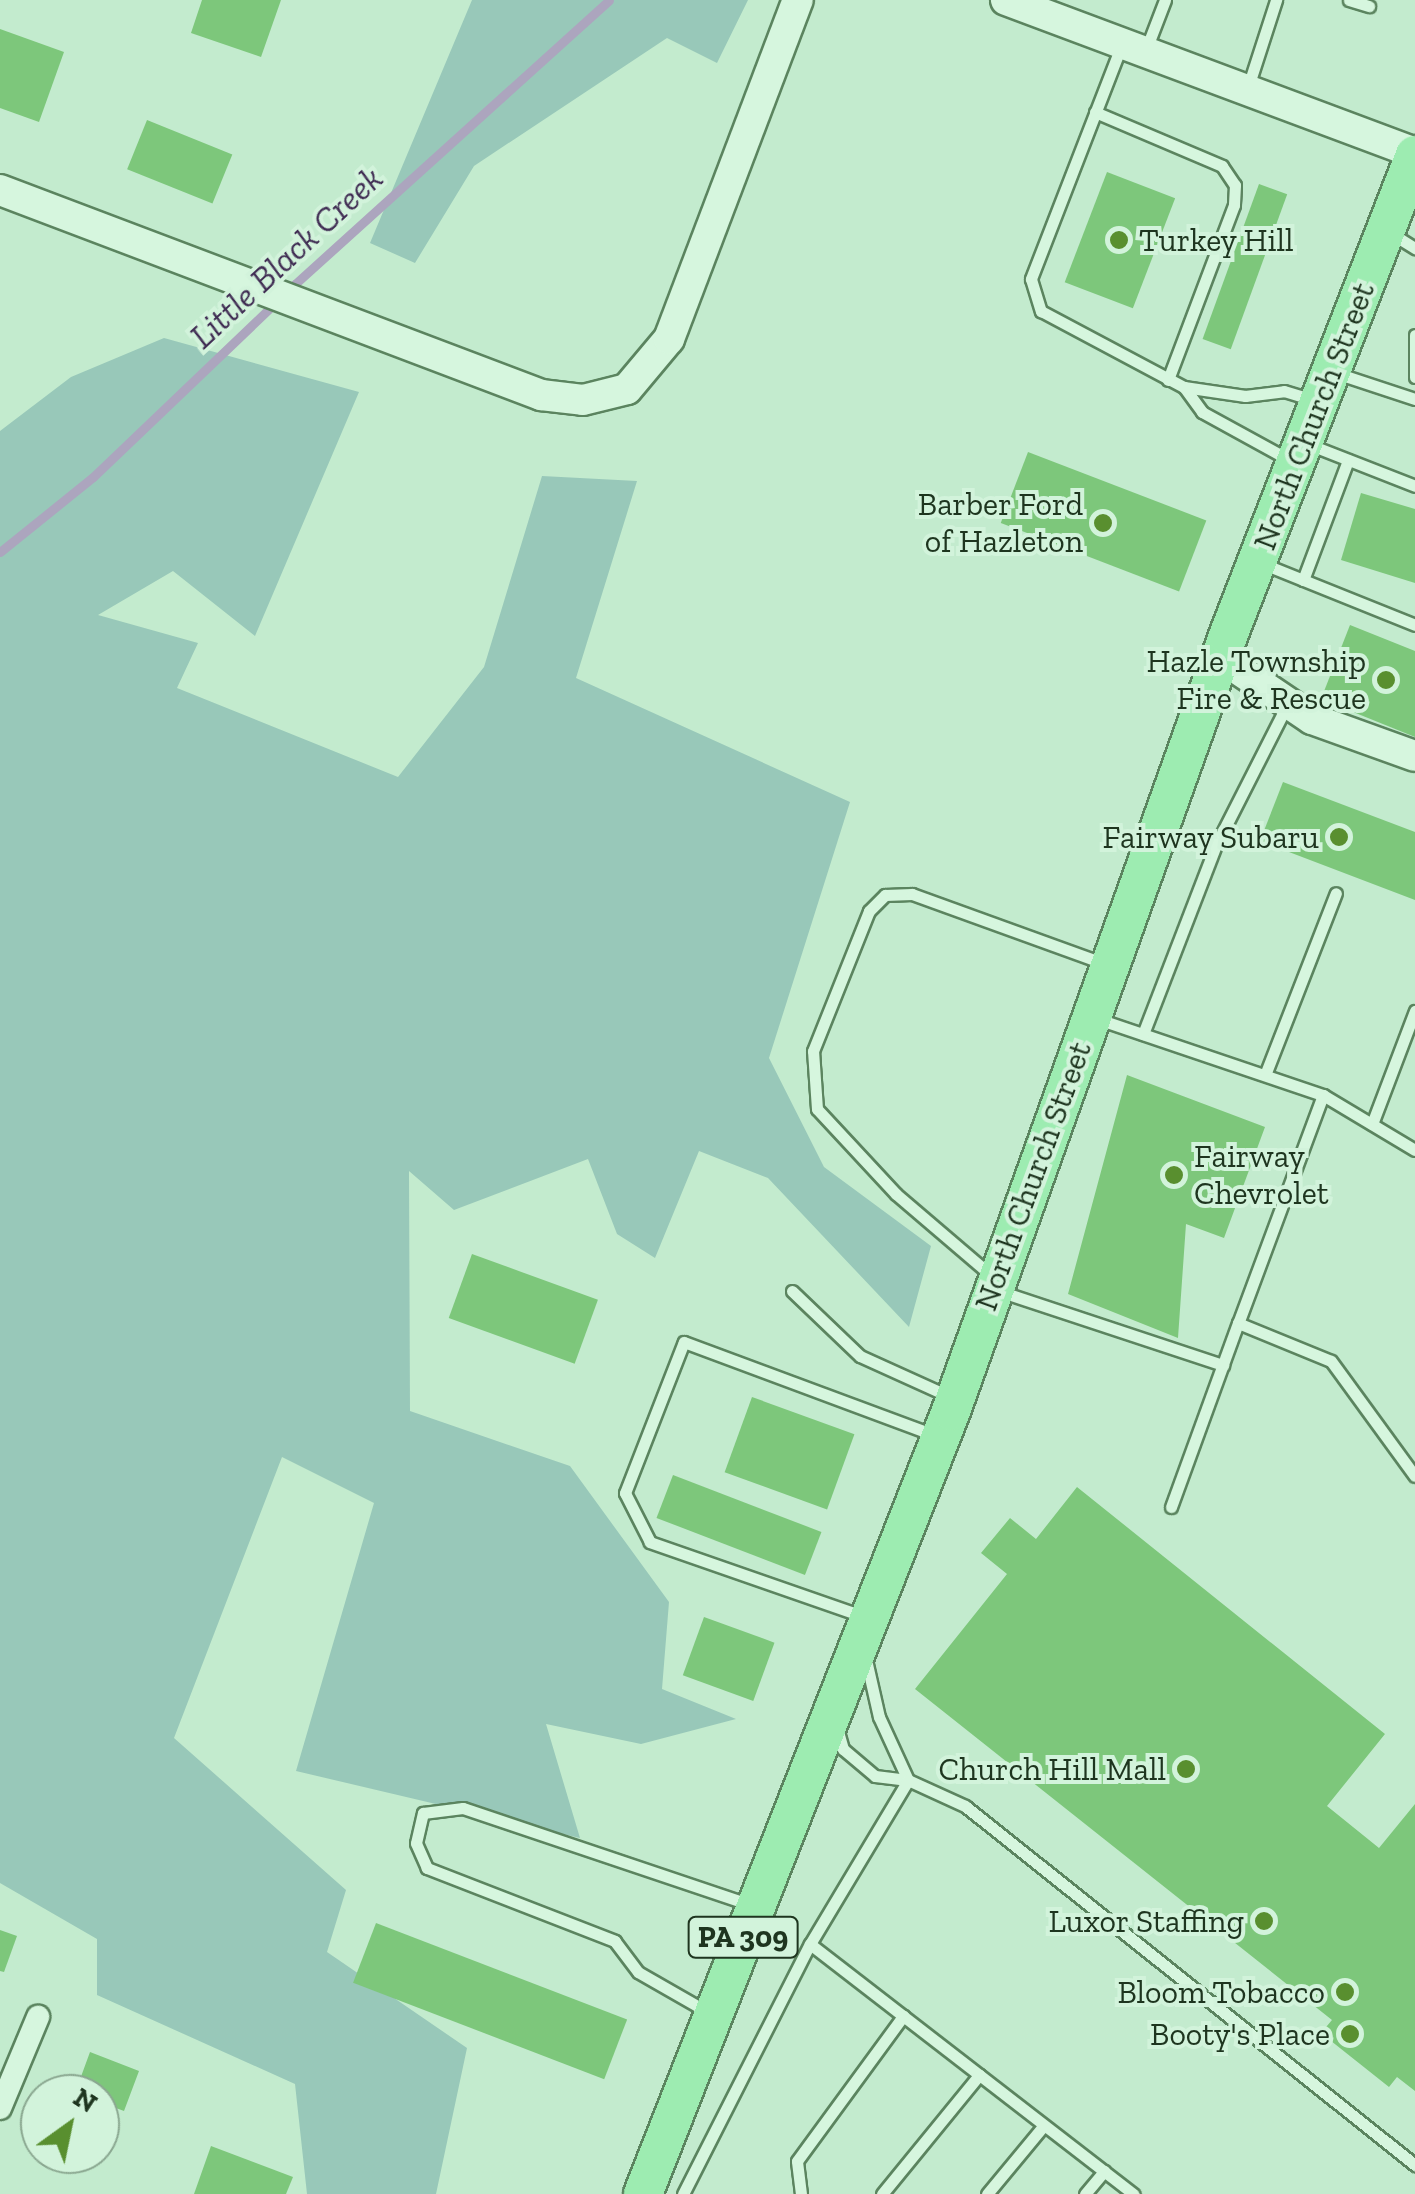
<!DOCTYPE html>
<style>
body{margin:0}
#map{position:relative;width:1415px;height:2194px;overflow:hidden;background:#c3ebce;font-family:"Zilla Slab",serif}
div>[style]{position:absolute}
.green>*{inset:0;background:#98c8b9}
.stream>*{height:9px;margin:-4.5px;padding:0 4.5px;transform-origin:4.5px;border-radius:4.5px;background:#aca5be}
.building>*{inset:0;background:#7dc77b;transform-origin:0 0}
.roads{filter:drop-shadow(2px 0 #5b845f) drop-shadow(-2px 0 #5b845f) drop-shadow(0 2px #5b845f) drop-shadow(0 -2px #5b845f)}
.service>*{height:11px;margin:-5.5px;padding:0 5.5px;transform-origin:5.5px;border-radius:5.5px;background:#d6f6de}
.minor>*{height:22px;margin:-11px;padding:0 11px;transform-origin:11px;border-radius:11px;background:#d6f6de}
.tertiary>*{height:30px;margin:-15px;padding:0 15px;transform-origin:15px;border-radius:15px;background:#d6f6de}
.primary>*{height:38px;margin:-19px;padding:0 19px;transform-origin:19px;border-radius:19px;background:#9decb1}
.dots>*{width:28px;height:28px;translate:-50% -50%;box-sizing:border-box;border:5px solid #d2f3db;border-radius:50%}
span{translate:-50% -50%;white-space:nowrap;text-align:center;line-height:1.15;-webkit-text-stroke:8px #d2f3db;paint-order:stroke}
.shield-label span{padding:2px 8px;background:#d2f3db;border:2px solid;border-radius:8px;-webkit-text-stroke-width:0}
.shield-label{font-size:30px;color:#1e351f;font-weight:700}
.poi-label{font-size:32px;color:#1e351f}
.left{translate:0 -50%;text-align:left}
.right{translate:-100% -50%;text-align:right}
.street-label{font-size:32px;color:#1e351f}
.water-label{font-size:35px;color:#412e54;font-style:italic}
.north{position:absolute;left:20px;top:2074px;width:100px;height:100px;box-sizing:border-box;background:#d2f3db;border:2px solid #8aa790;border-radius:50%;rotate:33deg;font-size:28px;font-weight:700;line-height:40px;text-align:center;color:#1e351f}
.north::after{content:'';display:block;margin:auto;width:35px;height:45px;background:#598f2f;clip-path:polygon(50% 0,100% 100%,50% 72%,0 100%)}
</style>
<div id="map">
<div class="green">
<div style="clip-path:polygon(472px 0,748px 0,717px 63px,667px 38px,474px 166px,415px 263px,370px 243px)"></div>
<div style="clip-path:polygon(164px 338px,359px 392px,255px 636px,173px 571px,98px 615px,198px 643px,177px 688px,398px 777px,484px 667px,542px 476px,637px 481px,576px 678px,850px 802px,769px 1058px,824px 1167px,931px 1246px,909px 1327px,768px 1178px,699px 1151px,655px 1258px,617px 1234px,588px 1159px,454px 1210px,409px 1171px,410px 1411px,570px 1466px,669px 1602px,662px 1689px,736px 1719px,641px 1744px,546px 1724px,580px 1838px,296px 1771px,374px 1503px,282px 1457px,174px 1738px,346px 1890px,327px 1952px,467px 2048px,436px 2194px,307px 2194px,295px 2084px,97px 1995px,97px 1939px,0 1883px,0 431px,71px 377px)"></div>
</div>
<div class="stream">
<div style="left:0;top:552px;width:119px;rotate:-38.9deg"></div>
<div style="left:93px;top:477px;width:279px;rotate:-43.7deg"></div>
<div style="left:295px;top:284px;width:423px;rotate:-42.1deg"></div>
</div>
<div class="building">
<div style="clip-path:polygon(202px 0,281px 0,261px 57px,191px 33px)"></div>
<div style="clip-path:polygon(0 29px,64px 52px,39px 122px,0 108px)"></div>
<div style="left:147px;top:120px;width:92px;height:53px;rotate:22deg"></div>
<div style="left:1107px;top:172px;width:73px;height:118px;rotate:21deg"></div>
<div style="left:1259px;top:184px;width:30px;height:165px;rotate:20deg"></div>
<div style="left:1028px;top:452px;width:191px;height:76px;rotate:21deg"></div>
<div style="clip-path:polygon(1361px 493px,1415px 509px,1415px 583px,1341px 560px)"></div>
<div style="clip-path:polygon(1350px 625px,1415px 651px,1415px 737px,1321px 699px)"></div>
<div style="clip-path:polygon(1283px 782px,1415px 832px,1415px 900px,1260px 841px)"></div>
<div style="clip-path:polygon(1127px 1075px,1265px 1127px,1224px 1238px,1186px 1224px,1178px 1338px,1068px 1294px)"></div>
<div style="left:472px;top:1254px;width:134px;height:68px;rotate:20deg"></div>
<div style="left:752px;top:1397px;width:109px;height:80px;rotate:20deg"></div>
<div style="left:673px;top:1475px;width:159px;height:46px;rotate:21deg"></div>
<div style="clip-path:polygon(1077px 1487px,1385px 1734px,1327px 1806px,1379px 1848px,1415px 1804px,1415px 2091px,1397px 2077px,1389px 2087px,1321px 2033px,1332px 2020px,915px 1689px,1007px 1574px,981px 1553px,1010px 1518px,1036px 1539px)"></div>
<div style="left:704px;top:1617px;width:75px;height:62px;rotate:20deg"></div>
<div style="left:376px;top:1923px;width:269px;height:64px;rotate:21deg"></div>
<div style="clip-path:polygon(0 1930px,17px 1936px,4px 1972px,0 1971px)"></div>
<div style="clip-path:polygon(90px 2052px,139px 2071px,124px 2111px,100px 2102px,100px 2094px,75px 2093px)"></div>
<div style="clip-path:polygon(211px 2146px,293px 2177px,286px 2194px,194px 2194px)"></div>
</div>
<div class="roads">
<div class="service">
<div style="left:1349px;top:0;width:21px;rotate:17deg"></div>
<div style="left:1122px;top:44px;width:252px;rotate:111.2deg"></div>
<div style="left:1031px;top:279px;width:34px;rotate:73deg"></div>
<div style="left:1041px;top:311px;width:162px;rotate:28deg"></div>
<div style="left:1184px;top:387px;width:62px;rotate:8.4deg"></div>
<div style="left:1245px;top:396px;width:39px;rotate:-7deg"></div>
<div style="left:1284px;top:391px;width:30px;rotate:17deg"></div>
<div style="left:1145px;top:52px;width:56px;rotate:-69deg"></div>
<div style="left:1247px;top:90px;width:95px;rotate:-72.1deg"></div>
<div style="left:1095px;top:112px;width:138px;rotate:23deg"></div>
<div style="left:1222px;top:166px;width:23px;rotate:56deg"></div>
<div style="left:1235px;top:185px;width:20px;rotate:93deg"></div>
<div style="left:1234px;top:205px;width:187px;rotate:110.7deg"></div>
<div style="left:1389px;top:232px;width:31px;rotate:32deg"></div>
<div style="left:1415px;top:335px;width:42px;rotate:90deg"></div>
<div style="left:1336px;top:373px;width:83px;rotate:18.2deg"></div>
<div style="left:1184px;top:387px;width:31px;rotate:54deg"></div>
<div style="left:1202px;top:412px;width:98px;rotate:28.7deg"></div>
<div style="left:1308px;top:444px;width:115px;rotate:21.4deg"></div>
<div style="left:1261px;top:563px;width:166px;rotate:21.9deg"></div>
<div style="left:1303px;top:580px;width:128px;rotate:-69.4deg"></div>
<div style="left:1095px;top:1018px;width:241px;rotate:18.7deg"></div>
<div style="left:1323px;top:1095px;width:243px;rotate:110.4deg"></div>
<div style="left:1238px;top:1323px;width:100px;rotate:22.2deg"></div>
<div style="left:1331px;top:1361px;width:142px;rotate:53.9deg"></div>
<div style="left:1143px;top:1034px;width:203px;rotate:-68.9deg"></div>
<div style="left:1216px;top:845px;width:157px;rotate:-63.1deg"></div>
<div style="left:1265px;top:1075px;width:195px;rotate:-68.7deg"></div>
<div style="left:1323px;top:1095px;width:107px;rotate:30.9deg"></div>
<div style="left:1372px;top:1124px;width:121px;rotate:-69.2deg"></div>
<div style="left:992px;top:1276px;width:126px;rotate:-139.5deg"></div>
<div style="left:896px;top:1194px;width:116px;rotate:-132.9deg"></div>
<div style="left:817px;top:1109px;width:58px;rotate:-93.9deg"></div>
<div style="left:813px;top:1051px;width:151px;rotate:-68.2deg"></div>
<div style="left:869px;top:911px;width:23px;rotate:-45deg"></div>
<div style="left:885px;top:895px;width:27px;rotate:-2deg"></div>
<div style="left:912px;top:894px;width:205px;rotate:19.9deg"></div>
<div style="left:792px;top:1291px;width:94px;rotate:43.7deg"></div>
<div style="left:860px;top:1356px;width:100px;rotate:24.3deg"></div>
<div style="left:1002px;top:1292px;width:233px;rotate:18.3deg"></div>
<div style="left:1171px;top:1507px;width:196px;rotate:-70deg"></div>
<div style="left:865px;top:1617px;width:228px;rotate:-160.8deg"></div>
<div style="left:650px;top:1542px;width:55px;rotate:-117deg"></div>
<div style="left:625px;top:1493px;width:162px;rotate:-68.7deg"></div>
<div style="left:684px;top:1342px;width:267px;rotate:20.4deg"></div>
<div style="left:837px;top:1728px;width:22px;rotate:74deg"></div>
<div style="left:843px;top:1749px;width:42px;rotate:40.2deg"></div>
<div style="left:875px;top:1776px;width:33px;rotate:7deg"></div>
<div style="left:908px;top:1780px;width:69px;rotate:-114.7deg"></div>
<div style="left:879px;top:1717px;width:54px;rotate:-102.8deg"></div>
<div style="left:810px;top:1944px;width:409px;rotate:37.7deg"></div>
<div style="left:706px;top:2011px;width:78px;rotate:-150.2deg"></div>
<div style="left:638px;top:1972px;width:39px;rotate:-127deg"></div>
<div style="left:615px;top:1941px;width:202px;rotate:-158.8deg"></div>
<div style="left:427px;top:1868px;width:27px;rotate:-114deg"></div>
<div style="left:416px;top:1843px;width:31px;rotate:-77deg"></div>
<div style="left:423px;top:1813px;width:40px;rotate:-7.1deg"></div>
<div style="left:463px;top:1808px;width:304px;rotate:18.6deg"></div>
<div style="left:683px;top:2194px;width:280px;rotate:-63.1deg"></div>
<div style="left:810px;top:1944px;width:191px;rotate:-59.1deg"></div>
<div style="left:908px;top:1780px;width:63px;rotate:24.5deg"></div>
<div style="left:965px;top:1806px;width:576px;rotate:38.58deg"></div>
<div style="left:801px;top:2194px;width:33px;rotate:-97deg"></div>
<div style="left:797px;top:2161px;width:180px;rotate:-53.8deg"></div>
<div style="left:882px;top:2194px;width:154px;rotate:-50.8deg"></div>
<div style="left:987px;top:2194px;width:89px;rotate:-50.4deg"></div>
<div style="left:1085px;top:2194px;width:30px;rotate:-50deg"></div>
</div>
<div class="minor">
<div style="left:0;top:2108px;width:99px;rotate:-67.3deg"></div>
</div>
<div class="tertiary">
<div style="left:1006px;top:0;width:437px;rotate:20.5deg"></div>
<div style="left:0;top:190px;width:579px;rotate:20.75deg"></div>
<div style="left:541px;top:395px;width:42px;rotate:6.8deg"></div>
<div style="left:583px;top:400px;width:45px;rotate:-14deg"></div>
<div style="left:627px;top:389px;width:65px;rotate:-50deg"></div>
<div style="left:669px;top:339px;width:363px;rotate:-69.2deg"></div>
<div style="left:1220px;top:657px;width:111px;rotate:34deg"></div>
<div style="left:1312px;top:719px;width:109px;rotate:19.8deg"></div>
</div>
<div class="primary">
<div style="left:643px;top:2194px;width:841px;rotate:-68.53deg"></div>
<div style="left:951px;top:1411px;width:823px;rotate:-70.33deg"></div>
<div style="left:1228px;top:636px;width:516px;rotate:-68.76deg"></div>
</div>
</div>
<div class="dots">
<div style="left:1119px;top:240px;background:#598f2f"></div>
<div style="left:1103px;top:523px;background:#598f2f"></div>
<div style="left:1386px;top:680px;background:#598f2f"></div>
<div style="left:1339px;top:837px;background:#598f2f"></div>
<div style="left:1174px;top:1175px;background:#598f2f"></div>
<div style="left:1186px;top:1769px;background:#598f2f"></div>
<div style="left:1264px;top:1921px;background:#598f2f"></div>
<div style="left:1345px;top:1992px;background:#598f2f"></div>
<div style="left:1350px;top:2034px;background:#598f2f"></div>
</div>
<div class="shield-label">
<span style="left:743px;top:1937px">PA 309</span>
</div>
<div class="poi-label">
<span class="left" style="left:1139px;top:240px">Turkey Hill</span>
<span class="right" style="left:1083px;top:523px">Barber Ford<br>of Hazleton</span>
<span class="right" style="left:1366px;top:680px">Hazle Township<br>Fire &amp; Rescue</span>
<span class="right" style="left:1319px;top:837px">Fairway Subaru</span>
<span class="left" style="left:1194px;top:1175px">Fairway<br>Chevrolet</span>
<span class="right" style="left:1166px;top:1769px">Church Hill Mall</span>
<span class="right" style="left:1244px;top:1921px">Luxor Staffing</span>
<span class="right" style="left:1325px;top:1992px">Bloom Tobacco</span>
<span class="right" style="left:1330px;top:2034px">Booty's Place</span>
</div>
<div class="street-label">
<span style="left:1314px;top:416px;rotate:-69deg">North Church Street</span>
<span style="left:1033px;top:1176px;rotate:-70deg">North Church Street</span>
</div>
<div class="water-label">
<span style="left:286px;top:257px;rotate:-43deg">Little Black Creek</span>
</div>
<div class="north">N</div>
</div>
